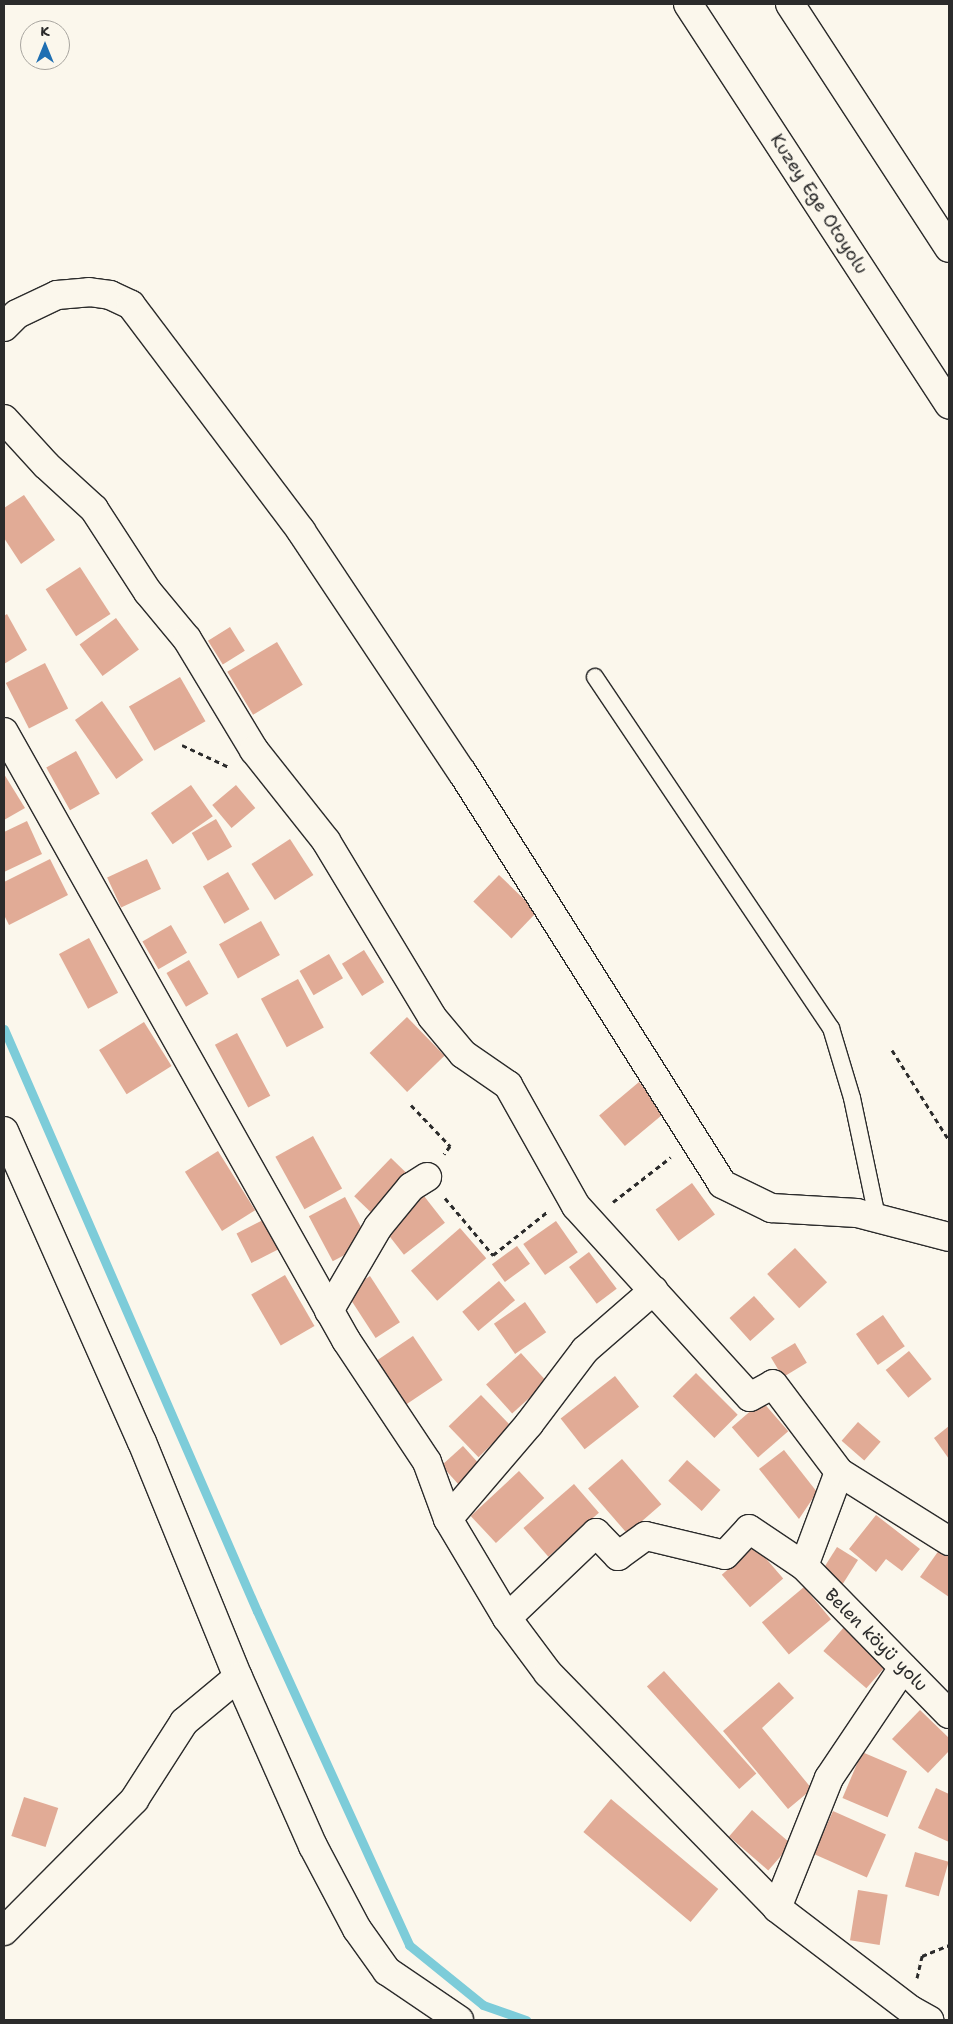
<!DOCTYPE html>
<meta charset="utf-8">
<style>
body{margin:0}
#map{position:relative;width:953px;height:2024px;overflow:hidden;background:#fbf7ec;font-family:"Shantell Sans",sans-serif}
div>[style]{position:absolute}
.stream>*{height:9px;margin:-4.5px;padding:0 4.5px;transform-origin:4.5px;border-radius:4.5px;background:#7dccd9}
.building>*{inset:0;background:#e1ab96;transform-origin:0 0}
.path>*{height:3px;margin-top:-1.5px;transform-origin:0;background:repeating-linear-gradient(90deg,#2b2b2b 0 5px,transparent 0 9px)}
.roads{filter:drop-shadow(1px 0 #2b2b2b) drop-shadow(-1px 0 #2b2b2b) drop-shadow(0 1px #2b2b2b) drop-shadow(0 -1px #2b2b2b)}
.lane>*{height:16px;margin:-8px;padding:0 8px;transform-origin:8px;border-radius:8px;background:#fbf7ec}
.street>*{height:28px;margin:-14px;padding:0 14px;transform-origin:14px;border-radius:14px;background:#fbf7ec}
.secondary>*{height:28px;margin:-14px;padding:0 14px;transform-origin:14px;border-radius:14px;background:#fbf7ec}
.highway>*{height:28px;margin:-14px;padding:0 14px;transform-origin:14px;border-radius:14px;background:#fbf7ec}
span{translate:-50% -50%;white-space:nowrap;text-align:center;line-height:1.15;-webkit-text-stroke:4.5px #fbf7ec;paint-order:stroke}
.street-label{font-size:18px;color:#2b2b2b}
.frame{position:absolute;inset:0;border:5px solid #2b2b2b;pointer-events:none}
.north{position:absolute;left:20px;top:20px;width:50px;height:50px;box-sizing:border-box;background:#fbf7ec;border:1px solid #a8a59f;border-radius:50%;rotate:0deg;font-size:14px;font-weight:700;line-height:20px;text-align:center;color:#2b2b2b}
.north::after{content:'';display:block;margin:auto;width:18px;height:22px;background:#1f6fb2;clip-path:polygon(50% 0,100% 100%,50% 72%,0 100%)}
</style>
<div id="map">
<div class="stream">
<div style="left:4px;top:1029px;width:635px;rotate:66.51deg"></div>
<div style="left:257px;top:1611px;width:367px;rotate:65.5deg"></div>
<div style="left:409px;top:1945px;width:95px;rotate:39deg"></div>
<div style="left:483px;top:2005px;width:46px;rotate:19.2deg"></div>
</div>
<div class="building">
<div style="clip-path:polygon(24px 495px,55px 540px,21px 564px,4px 538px,4px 508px)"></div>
<div style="left:80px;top:567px;width:56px;height:41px;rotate:57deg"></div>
<div style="clip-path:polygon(7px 614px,27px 650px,4px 664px,4px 616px)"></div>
<div style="left:116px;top:618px;width:39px;height:45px;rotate:54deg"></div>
<div style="left:230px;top:627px;width:28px;height:26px;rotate:58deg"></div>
<div style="left:277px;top:642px;width:50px;height:58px;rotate:59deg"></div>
<div style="left:45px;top:663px;width:51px;height:44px;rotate:63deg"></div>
<div style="left:180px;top:677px;width:51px;height:59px;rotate:60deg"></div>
<div style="left:102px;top:701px;width:72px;height:33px;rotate:55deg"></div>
<div style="left:76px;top:751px;width:49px;height:34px;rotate:61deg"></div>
<div style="clip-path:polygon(4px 774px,25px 808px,4px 820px)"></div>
<div style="left:191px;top:785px;width:38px;height:49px;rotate:55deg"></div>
<div style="left:236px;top:785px;width:30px;height:31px;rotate:50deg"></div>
<div style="left:216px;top:819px;width:32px;height:28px;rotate:60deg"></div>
<div style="clip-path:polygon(27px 821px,42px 854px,4px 872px,4px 832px)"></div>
<div style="left:290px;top:839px;width:43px;height:46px;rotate:57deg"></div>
<div style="clip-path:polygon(50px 859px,68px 895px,9px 925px,4px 915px,4px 882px)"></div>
<div style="left:147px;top:859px;width:33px;height:44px;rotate:65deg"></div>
<div style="left:228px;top:872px;width:43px;height:29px;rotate:60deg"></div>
<div style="left:499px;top:875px;width:53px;height:37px;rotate:44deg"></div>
<div style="left:261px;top:921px;width:39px;height:48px;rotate:61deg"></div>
<div style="left:171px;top:925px;width:32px;height:33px;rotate:60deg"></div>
<div style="left:89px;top:938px;width:62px;height:34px;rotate:62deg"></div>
<div style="left:364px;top:950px;width:38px;height:26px;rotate:58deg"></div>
<div style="left:329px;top:954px;width:28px;height:34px;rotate:60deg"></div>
<div style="left:189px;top:960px;width:39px;height:26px;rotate:60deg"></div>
<div style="left:298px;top:979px;width:55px;height:42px;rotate:62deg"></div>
<div style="left:407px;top:1017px;width:54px;height:52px;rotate:46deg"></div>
<div style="left:144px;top:1022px;width:52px;height:53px;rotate:58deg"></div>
<div style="left:237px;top:1033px;width:71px;height:25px;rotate:62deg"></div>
<div style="left:639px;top:1082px;width:40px;height:52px;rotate:50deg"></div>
<div style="left:313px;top:1136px;width:60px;height:43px;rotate:61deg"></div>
<div style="left:218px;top:1151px;width:70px;height:39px;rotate:58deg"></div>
<div style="left:391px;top:1158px;width:29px;height:53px;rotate:44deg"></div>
<div style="left:692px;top:1183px;width:39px;height:45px;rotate:54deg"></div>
<div style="left:424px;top:1196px;width:34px;height:52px;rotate:52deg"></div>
<div style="left:345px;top:1197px;width:51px;height:41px;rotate:62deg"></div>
<div style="left:265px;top:1219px;width:33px;height:32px;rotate:63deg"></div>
<div style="left:556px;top:1221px;width:38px;height:40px;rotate:55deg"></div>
<div style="left:460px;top:1228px;width:40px;height:65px;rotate:49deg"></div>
<div style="left:517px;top:1246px;width:22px;height:31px;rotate:54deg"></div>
<div style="left:795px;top:1248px;width:47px;height:38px;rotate:47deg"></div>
<div style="left:589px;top:1252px;width:46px;height:25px;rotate:53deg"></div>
<div style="left:285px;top:1275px;width:59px;height:39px;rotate:60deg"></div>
<div style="left:370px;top:1276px;width:55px;height:29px;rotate:57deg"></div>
<div style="left:499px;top:1281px;width:25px;height:48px;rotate:50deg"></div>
<div style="left:754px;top:1296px;width:31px;height:33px;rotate:48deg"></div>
<div style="left:525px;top:1302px;width:37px;height:38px;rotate:55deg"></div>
<div style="left:883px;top:1315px;width:38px;height:33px;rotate:55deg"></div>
<div style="left:413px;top:1336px;width:53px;height:45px;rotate:56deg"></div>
<div style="left:795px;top:1343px;width:23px;height:28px;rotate:59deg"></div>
<div style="left:909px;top:1351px;width:36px;height:30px;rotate:51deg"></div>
<div style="left:521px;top:1353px;width:39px;height:47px;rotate:48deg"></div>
<div style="left:696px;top:1373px;width:59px;height:33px;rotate:45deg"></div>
<div style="left:615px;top:1376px;width:39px;height:69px;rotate:52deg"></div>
<div style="left:481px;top:1395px;width:43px;height:45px;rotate:46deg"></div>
<div style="left:762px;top:1401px;width:40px;height:40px;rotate:49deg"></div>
<div style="left:858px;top:1422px;width:30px;height:25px;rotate:41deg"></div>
<div style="clip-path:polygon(949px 1426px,949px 1459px,934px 1438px)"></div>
<div style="left:463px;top:1446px;width:28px;height:29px;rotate:48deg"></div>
<div style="clip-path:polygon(784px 1450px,817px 1492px,799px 1519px,759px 1469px)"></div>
<div style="left:622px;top:1459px;width:60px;height:45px;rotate:49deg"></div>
<div style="left:687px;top:1460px;width:45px;height:28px;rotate:42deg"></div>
<div style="left:519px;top:1471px;width:37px;height:66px;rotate:47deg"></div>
<div style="left:574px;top:1484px;width:38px;height:67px;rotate:49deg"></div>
<div style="clip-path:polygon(876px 1515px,920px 1549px,902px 1571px,886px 1559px,876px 1572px,849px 1549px)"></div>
<div style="left:755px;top:1546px;width:43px;height:44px;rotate:49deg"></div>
<div style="clip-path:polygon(942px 1546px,949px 1552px,949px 1597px,920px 1577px)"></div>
<div style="clip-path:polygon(837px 1547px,858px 1560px,837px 1593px,820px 1574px)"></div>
<div style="left:804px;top:1587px;width:42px;height:55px;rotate:50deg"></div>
<div style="left:845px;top:1626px;width:57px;height:33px;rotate:41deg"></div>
<div style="left:664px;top:1671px;width:138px;height:23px;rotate:48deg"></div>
<div style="clip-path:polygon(779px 1682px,794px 1698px,762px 1728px,812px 1789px,788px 1809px,723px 1731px)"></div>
<div style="clip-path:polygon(920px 1710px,949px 1738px,949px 1751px,928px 1773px,892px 1739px)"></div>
<div style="left:862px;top:1752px;width:49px;height:50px;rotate:23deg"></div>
<div style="clip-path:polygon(936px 1788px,949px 1794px,949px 1842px,918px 1828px)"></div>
<div style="left:24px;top:1797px;width:36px;height:41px;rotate:18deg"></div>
<div style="left:611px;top:1799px;width:140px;height:43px;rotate:40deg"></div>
<div style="left:752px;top:1810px;width:52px;height:35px;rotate:41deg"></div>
<div style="left:833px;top:1811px;width:58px;height:47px;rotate:24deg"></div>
<div style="left:915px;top:1852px;width:35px;height:36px;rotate:16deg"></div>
<div style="left:858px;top:1890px;width:30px;height:51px;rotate:9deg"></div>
</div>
<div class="path">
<div style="left:182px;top:745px;width:52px;rotate:25.1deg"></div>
<div style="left:892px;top:1050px;width:107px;rotate:57.7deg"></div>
<div style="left:411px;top:1105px;width:57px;rotate:46.4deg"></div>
<div style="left:450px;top:1146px;width:10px;rotate:127deg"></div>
<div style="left:445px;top:1198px;width:75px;rotate:49.9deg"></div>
<div style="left:493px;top:1255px;width:69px;rotate:-38.5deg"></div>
<div style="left:613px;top:1202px;width:73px;rotate:-37.8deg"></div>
<div style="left:917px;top:1978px;width:23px;rotate:-77deg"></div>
<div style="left:922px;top:1956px;width:29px;rotate:-22deg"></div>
</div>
<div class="roads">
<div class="lane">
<div style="left:595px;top:677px;width:423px;rotate:56.1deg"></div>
<div style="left:831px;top:1028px;width:73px;rotate:73.3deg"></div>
<div style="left:852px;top:1098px;width:122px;rotate:78.1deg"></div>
</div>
<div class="street">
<div style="left:4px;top:327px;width:18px;rotate:-45deg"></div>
<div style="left:17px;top:314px;width:44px;rotate:-25.4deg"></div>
<div style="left:57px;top:295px;width:32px;rotate:-5deg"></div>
<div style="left:89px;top:292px;width:21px;rotate:8deg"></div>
<div style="left:110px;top:295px;width:23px;rotate:25deg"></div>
<div style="left:131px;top:305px;width:283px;rotate:53deg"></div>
<div style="left:301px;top:531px;width:290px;rotate:56.3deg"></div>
<div style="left:462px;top:772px;width:487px;rotate:57.7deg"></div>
<div style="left:722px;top:1184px;width:55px;rotate:26.1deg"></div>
<div style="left:771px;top:1208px;width:86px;rotate:3.3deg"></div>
<div style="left:857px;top:1213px;width:95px;rotate:14.6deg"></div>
<div style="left:4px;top:419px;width:62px;rotate:47.6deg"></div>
<div style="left:46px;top:465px;width:65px;rotate:42.5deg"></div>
<div style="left:94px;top:509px;width:99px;rotate:57deg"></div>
<div style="left:148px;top:592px;width:61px;rotate:50.3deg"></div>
<div style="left:187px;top:639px;width:130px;rotate:58.9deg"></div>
<div style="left:254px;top:750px;width:116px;rotate:51.6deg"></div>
<div style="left:326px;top:841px;width:205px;rotate:58.9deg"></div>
<div style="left:432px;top:1017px;width:48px;rotate:50deg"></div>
<div style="left:463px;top:1054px;width:55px;rotate:34.6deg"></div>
<div style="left:508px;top:1085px;width:139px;rotate:60.7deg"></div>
<div style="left:576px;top:1206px;width:258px;rotate:47.7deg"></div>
<div style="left:750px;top:1397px;width:26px;rotate:-29deg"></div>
<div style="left:773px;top:1384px;width:110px;rotate:53.1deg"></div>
<div style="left:839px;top:1472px;width:100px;rotate:110.4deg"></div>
<div style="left:4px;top:732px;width:698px;rotate:60.64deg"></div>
<div style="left:346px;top:1340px;width:146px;rotate:56.4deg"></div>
<div style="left:427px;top:1462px;width:61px;rotate:69.8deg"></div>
<div style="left:448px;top:1519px;width:115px;rotate:59.2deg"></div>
<div style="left:507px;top:1618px;width:69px;rotate:53.3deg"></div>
<div style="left:548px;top:1673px;width:328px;rotate:45.7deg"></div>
<div style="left:777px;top:1908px;width:168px;rotate:37.3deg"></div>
<div style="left:911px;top:2010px;width:21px;rotate:29deg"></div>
<div style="left:329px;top:1311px;width:97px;rotate:-59.7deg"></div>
<div style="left:378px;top:1227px;width:52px;rotate:-50.5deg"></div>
<div style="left:411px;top:1187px;width:19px;rotate:-32deg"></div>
<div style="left:839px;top:1472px;width:130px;rotate:32.1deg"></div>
<div style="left:448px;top:1519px;width:125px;rotate:-49.5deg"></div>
<div style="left:529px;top:1424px;width:93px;rotate:-52.9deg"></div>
<div style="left:585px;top:1350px;width:91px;rotate:-41deg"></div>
<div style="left:507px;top:1618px;width:123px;rotate:-43.7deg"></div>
<div style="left:596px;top:1533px;width:32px;rotate:46deg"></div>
<div style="left:618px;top:1556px;width:34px;rotate:-36deg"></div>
<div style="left:646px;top:1536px;width:81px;rotate:13.5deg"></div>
<div style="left:725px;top:1555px;width:35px;rotate:-47deg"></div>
<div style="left:749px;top:1529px;width:66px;rotate:33.9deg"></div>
<div style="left:804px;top:1566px;width:207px;rotate:45.6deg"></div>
<div style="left:777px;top:1908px;width:140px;rotate:-68.2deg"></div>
<div style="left:829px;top:1778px;width:133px;rotate:-56.1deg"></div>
<div style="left:4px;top:1931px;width:185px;rotate:-45.2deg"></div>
<div style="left:134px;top:1800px;width:93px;rotate:-57.3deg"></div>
<div style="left:184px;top:1722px;width:70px;rotate:-39.8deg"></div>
</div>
<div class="secondary">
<div style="left:4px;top:1131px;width:340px;rotate:66.1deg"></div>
<div style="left:142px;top:1442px;width:254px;rotate:67.8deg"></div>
<div style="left:238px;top:1677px;width:185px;rotate:66.1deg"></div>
<div style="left:313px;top:1846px;width:94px;rotate:62.1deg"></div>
<div style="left:357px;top:1929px;width:52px;rotate:54.5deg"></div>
<div style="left:387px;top:1971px;width:87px;rotate:34.2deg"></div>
</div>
<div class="highway">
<div style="left:688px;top:4px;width:478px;rotate:56.9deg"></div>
<div style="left:790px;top:4px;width:291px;rotate:56.9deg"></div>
</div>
</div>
<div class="street-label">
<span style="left:819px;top:204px;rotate:57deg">Kuzey Ege Otoyolu</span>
<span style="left:876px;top:1640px;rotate:45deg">Belen köyü yolu</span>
</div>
<div class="frame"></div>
<div class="north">K</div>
</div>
